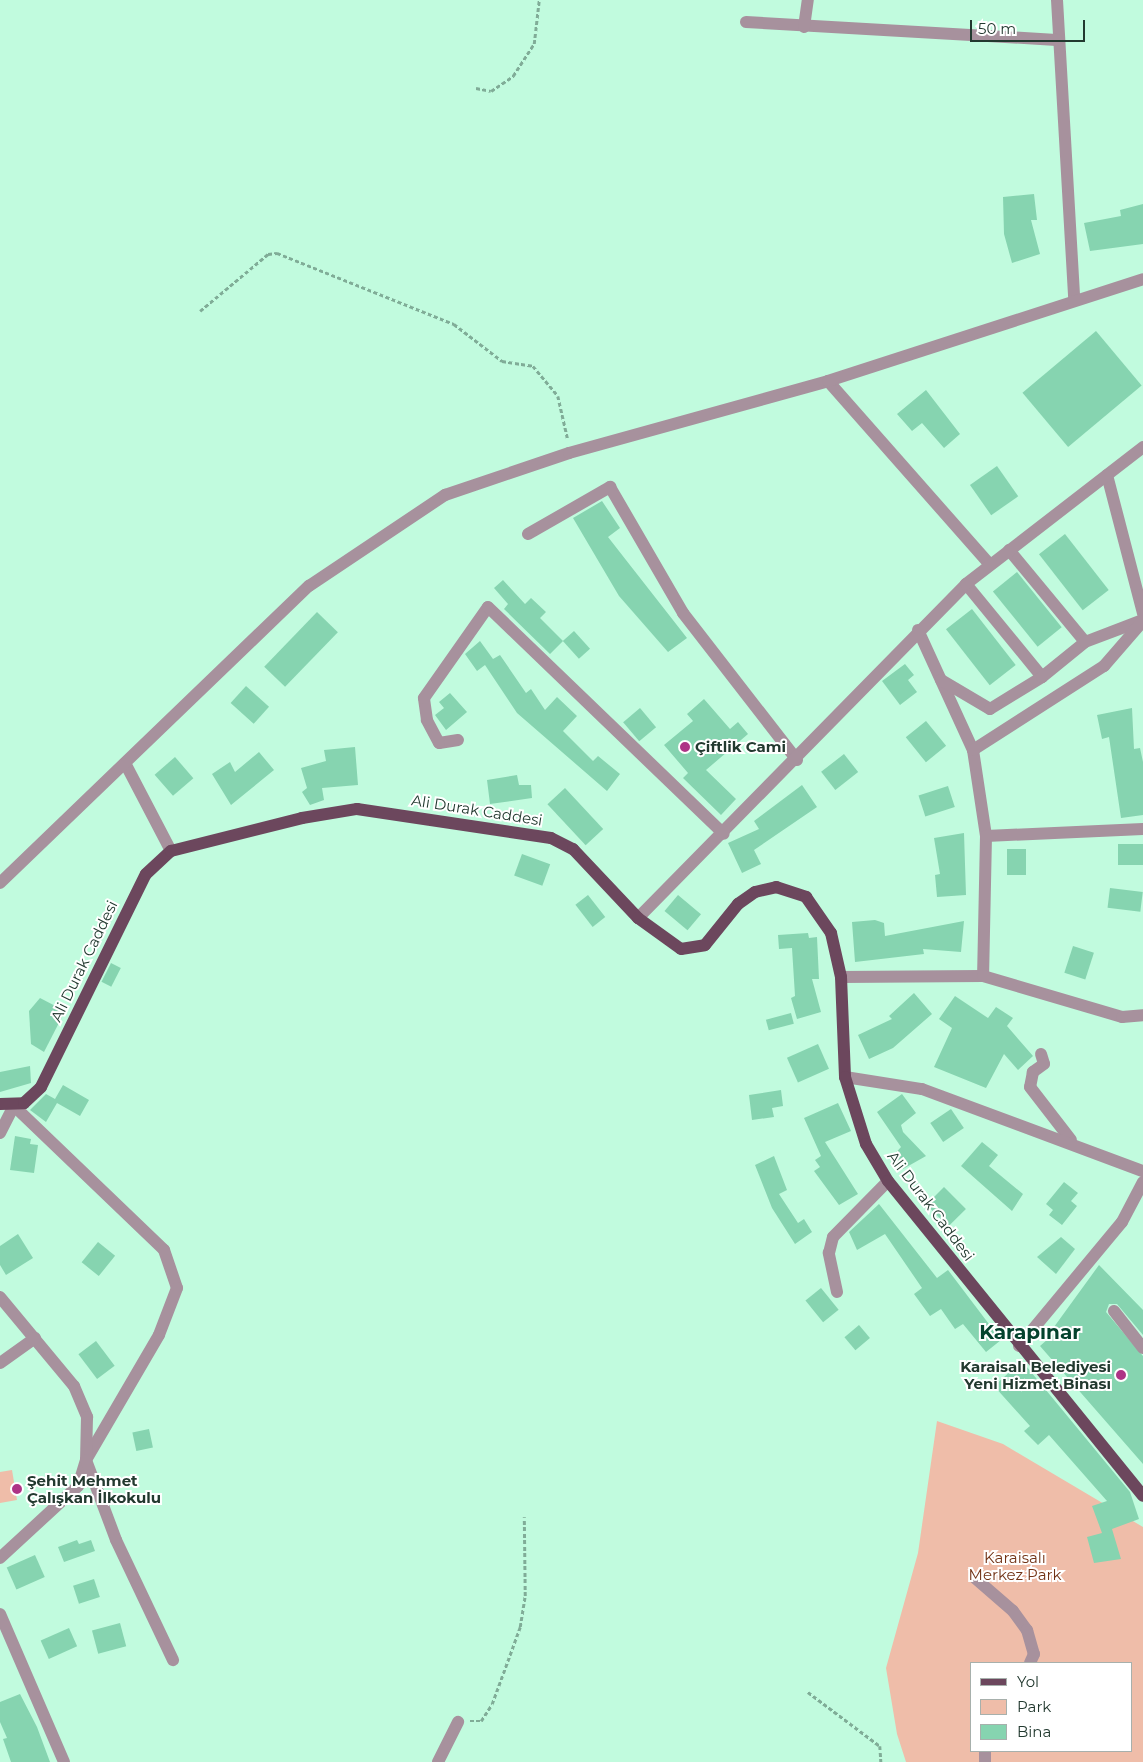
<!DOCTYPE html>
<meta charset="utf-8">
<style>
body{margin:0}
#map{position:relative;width:1143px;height:1762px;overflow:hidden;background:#c1fbde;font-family:Montserrat,sans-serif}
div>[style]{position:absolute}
.green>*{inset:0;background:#efbda9}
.building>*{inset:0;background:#86d4b0;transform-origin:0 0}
.path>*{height:2.5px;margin-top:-1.25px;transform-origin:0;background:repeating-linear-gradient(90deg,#80ac97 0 4px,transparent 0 6.5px)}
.minor>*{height:12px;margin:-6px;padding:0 6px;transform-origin:6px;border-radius:6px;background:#a7919d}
.major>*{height:12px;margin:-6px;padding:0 6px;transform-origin:6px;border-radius:6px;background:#6c475d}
.dots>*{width:14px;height:14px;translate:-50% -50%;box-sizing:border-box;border:2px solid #fff;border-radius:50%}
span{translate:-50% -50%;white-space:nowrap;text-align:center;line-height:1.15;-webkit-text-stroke:4px #fff;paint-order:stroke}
.poi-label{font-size:15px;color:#22392f;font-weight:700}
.left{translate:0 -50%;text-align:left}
.right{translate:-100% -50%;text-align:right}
.street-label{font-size:15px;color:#22392f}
.park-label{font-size:15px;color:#713215}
.district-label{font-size:20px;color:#04422d;font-weight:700}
.legend{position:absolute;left:970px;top:1662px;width:162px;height:90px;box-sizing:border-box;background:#fff;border:1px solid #a7b0ac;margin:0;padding:6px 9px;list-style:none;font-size:15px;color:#22392f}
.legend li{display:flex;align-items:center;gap:10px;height:25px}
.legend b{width:25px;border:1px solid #a7b0ac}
.scale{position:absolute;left:970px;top:20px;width:115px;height:22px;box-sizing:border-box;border:2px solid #22392f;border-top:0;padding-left:6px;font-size:15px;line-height:18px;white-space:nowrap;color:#22392f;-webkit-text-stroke:4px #fff;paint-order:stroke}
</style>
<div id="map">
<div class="green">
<div style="clip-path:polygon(evenodd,937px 1421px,1003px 1444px,1143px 1527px,1143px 1762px,906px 1762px,897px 1734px,886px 1668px,918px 1553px,937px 1421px,972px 1663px,1132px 1663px,1132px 1751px,972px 1751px,972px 1663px)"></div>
<div style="clip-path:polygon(12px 1470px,17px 1500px,0 1503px,0 1472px)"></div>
</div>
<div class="building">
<div style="clip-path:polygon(1034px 194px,1037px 220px,1031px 220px,1040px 254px,1012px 263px,1004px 234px,1003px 197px)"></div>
<div style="clip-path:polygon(1143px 204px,1143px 244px,1090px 251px,1084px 223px,1121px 216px,1120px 210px)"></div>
<div style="left:1096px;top:331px;width:71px;height:96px;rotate:50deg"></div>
<div style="clip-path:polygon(926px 390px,960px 434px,944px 448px,922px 423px,912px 431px,897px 414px)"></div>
<div style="left:997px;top:466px;width:37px;height:33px;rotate:55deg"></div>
<div style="clip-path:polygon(602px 501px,620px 528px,608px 537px,687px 638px,668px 652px,619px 596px,573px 518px)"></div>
<div style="left:1065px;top:534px;width:71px;height:33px;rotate:52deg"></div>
<div style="left:1017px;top:572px;width:71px;height:31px;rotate:51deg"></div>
<div style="clip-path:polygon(503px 580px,525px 604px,531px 598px,546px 612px,540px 618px,563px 641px,550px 654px,504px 609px,508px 604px,494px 588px)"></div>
<div style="left:972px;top:609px;width:71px;height:33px;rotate:52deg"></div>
<div style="left:317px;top:612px;width:29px;height:76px;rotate:44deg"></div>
<div style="left:574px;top:631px;width:24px;height:15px;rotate:48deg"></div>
<div style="clip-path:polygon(480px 641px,493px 659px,500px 655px,526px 693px,531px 689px,545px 710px,557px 697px,577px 716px,563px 731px,593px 761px,598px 756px,620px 774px,607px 791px,517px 713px,485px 665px,477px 671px,465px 654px)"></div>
<div style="clip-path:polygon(905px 664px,914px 675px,908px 680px,917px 692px,900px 705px,882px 681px)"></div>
<div style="left:246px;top:686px;width:31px;height:23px;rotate:42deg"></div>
<div style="clip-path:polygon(450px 693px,467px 712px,446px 730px,435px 715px,444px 708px,439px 702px)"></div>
<div style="clip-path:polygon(704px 699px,730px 729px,738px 722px,748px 734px,706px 770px,736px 799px,721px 815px,683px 778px,688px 773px,664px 745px,693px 721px,687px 714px)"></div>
<div style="left:640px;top:708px;width:25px;height:22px;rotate:50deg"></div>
<div style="clip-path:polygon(1132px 708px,1134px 749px,1140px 748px,1143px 762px,1143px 815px,1121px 818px,1109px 737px,1102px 739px,1097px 715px)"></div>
<div style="left:926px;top:721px;width:32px;height:26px;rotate:51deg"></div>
<div style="clip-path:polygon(355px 747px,358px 785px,322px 788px,324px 800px,310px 805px,302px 792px,307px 788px,301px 768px,326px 761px,324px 750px)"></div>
<div style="clip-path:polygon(259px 752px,274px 770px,231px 805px,212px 774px,230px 762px,235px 772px)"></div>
<div style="left:844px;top:754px;width:23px;height:29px;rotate:52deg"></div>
<div style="left:175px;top:757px;width:28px;height:27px;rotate:49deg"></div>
<div style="clip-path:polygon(517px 775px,519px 785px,531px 785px,532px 798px,490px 804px,487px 780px)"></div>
<div style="clip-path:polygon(802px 785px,817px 807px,754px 850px,761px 864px,742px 873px,728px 843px,759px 829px,754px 821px)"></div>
<div style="left:948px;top:786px;width:22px;height:31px;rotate:72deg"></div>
<div style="left:565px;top:788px;width:56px;height:24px;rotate:47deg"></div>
<div style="clip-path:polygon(964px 833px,966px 895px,937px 897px,935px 875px,940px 874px,934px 838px)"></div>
<div style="left:1118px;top:844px;width:25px;height:21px"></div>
<div style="left:1026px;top:849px;width:26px;height:19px;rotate:90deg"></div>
<div style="left:522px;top:854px;width:30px;height:23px;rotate:20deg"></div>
<div style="left:1110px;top:888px;width:33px;height:20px;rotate:7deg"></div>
<div style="left:588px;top:895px;width:28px;height:16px;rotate:52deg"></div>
<div style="left:678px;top:895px;width:30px;height:21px;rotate:40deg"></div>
<div style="clip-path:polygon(875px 920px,884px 923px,885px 936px,964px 921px,961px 952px,923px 949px,924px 954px,855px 962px,852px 922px)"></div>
<div style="clip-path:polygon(808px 933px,809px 938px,817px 937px,819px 979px,812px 979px,821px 1012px,797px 1019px,791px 998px,795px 996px,792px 948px,779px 949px,778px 935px)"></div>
<div style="left:1073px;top:946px;width:22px;height:28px;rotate:18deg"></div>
<div style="left:111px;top:963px;width:11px;height:21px;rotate:27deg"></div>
<div style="clip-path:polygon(914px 993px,932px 1014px,893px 1048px,869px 1059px,858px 1035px,892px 1019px,889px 1016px)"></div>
<div style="clip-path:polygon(955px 996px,988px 1018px,996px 1007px,1013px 1018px,1007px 1026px,1033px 1056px,1018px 1070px,1004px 1054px,986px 1088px,934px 1067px,952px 1028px,939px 1019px)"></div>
<div style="clip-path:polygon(40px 998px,65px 1011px,44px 1052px,31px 1044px,29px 1011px)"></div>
<div style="left:791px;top:1013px;width:11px;height:26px;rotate:75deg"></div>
<div style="left:818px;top:1044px;width:27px;height:34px;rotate:66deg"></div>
<div style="clip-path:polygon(30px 1066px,31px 1083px,0 1092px,0 1072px)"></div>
<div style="clip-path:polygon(63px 1085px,89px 1100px,80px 1116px,57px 1103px,46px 1122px,30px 1110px,46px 1094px,55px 1099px)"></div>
<div style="clip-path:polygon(781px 1090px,783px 1106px,772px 1108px,774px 1117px,752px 1120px,749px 1095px)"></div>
<div style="clip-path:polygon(902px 1094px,916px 1113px,901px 1125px,903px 1132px,926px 1156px,903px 1169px,892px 1157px,901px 1147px,877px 1112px)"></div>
<div style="clip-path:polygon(838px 1103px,851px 1131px,825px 1142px,858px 1194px,839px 1205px,814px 1171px,820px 1167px,815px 1160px,821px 1156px,804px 1118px)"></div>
<div style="left:951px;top:1109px;width:23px;height:25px;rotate:56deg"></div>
<div style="clip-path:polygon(15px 1136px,31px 1139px,30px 1144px,38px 1145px,34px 1173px,10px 1170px)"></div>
<div style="clip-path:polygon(982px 1142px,998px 1155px,989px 1166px,1023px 1194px,1012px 1211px,961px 1166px)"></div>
<div style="clip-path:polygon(774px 1156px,787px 1190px,779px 1194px,798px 1223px,804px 1219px,812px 1232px,795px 1244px,772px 1208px,755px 1165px)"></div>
<div style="clip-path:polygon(1064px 1182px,1078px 1193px,1071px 1201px,1077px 1206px,1062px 1225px,1049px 1215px,1053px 1210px,1046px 1204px)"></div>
<div style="left:944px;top:1187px;width:31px;height:25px;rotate:45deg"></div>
<div style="clip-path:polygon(879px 1204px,937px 1278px,948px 1270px,1001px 1340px,986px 1352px,963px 1324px,955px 1329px,941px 1309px,930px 1316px,914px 1294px,922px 1288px,885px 1234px,857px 1250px,849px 1232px)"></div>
<div style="clip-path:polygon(18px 1234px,33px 1258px,6px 1275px,0 1265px,0 1246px)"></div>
<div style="clip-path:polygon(1061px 1237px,1075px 1249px,1056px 1274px,1037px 1257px)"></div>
<div style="left:98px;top:1242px;width:22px;height:26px;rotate:39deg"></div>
<div style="clip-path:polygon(1099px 1265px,1143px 1310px,1143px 1335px,1117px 1304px,1109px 1304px,1106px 1312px,1143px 1356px,1143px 1464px,1040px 1346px,1057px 1331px,1054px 1327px)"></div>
<div style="left:821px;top:1288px;width:28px;height:20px;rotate:51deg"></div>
<div style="left:859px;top:1325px;width:17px;height:19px;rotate:50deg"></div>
<div style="left:96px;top:1341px;width:31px;height:22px;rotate:53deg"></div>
<div style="clip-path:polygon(1022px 1361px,1130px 1492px,1139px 1519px,1112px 1529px,1121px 1559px,1094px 1563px,1087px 1537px,1102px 1533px,1092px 1506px,1107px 1501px,1049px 1435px,1038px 1445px,1024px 1431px,1030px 1426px,994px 1386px)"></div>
<div style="left:149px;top:1429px;width:19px;height:17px;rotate:78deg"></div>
<div style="clip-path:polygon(77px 1540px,79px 1544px,91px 1540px,95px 1551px,64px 1562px,58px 1547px)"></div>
<div style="left:35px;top:1555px;width:24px;height:31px;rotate:66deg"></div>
<div style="left:94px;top:1579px;width:19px;height:22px;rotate:72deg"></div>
<div style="left:120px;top:1623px;width:24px;height:29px;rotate:75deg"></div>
<div style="left:69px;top:1628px;width:20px;height:31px;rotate:66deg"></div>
<div style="clip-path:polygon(20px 1694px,37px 1727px,50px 1762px,11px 1762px,3px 1739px,7px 1738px,0 1722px,0 1702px)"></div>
</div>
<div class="path">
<div style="left:476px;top:88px;width:15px;rotate:11deg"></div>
<div style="left:491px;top:91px;width:27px;rotate:-34deg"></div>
<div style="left:513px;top:76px;width:38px;rotate:-57deg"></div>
<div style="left:534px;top:44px;width:44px;rotate:-83.5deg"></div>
<div style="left:200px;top:311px;width:89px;rotate:-40deg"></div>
<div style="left:268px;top:254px;width:9px;rotate:-6deg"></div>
<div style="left:277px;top:253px;width:191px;rotate:21.9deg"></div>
<div style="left:454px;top:324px;width:61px;rotate:37.6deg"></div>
<div style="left:502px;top:361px;width:31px;rotate:9deg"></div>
<div style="left:533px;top:366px;width:39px;rotate:50deg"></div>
<div style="left:558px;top:396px;width:45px;rotate:77.2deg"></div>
<div style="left:808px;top:1692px;width:90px;rotate:36.9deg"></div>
<div style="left:880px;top:1746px;width:16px;rotate:86deg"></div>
<div style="left:470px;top:1721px;width:11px"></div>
<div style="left:481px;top:1721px;width:20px;rotate:-57deg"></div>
<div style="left:492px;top:1704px;width:82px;rotate:-70deg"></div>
<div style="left:520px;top:1627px;width:31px;rotate:-81deg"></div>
<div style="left:525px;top:1596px;width:79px;rotate:-90.7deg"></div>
</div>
<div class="minor">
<div style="left:1057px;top:0;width:298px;rotate:86.7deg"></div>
<div style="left:746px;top:22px;width:311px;rotate:3.3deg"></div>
<div style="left:804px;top:27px;width:27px;rotate:-82deg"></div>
<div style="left:828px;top:381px;width:245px;rotate:48.6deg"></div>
<div style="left:1107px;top:475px;width:143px;rotate:75.4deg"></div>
<div style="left:528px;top:534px;width:95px;rotate:-29.8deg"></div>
<div style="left:610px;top:487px;width:146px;rotate:59.9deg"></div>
<div style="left:683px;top:613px;width:186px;rotate:52.2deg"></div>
<div style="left:1009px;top:550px;width:119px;rotate:50.4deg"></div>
<div style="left:966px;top:584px;width:120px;rotate:50.7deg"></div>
<div style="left:918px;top:630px;width:132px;rotate:65.4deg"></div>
<div style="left:973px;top:750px;width:87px;rotate:81.4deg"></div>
<div style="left:986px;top:836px;width:140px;rotate:91.2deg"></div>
<div style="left:941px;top:680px;width:57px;rotate:30.6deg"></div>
<div style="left:990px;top:709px;width:61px;rotate:-31.6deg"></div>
<div style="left:1042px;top:677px;width:55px;rotate:-39.1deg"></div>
<div style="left:1085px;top:642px;width:62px;rotate:-20.8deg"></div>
<div style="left:458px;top:740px;width:19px;rotate:171deg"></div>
<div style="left:439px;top:743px;width:26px;rotate:-118deg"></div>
<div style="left:427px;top:720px;width:22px;rotate:-98deg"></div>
<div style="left:424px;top:698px;width:111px;rotate:-54.9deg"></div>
<div style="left:488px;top:607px;width:327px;rotate:43.9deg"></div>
<div style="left:973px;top:750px;width:156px;rotate:-32.7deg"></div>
<div style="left:1104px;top:666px;width:60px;rotate:-49.1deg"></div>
<div style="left:125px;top:763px;width:99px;rotate:62.4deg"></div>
<div style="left:986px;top:836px;width:157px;rotate:-2.6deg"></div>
<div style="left:0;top:883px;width:429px;rotate:-43.9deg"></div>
<div style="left:309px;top:586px;width:164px;rotate:-33.8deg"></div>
<div style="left:445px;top:495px;width:131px;rotate:-18.7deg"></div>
<div style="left:569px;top:453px;width:269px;rotate:-15.5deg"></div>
<div style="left:828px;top:381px;width:331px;rotate:-17.9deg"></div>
<div style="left:638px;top:918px;width:468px;rotate:-45.5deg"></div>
<div style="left:966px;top:584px;width:224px;rotate:-37.7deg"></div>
<div style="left:841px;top:977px;width:142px;rotate:-0.4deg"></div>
<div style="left:983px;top:976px;width:145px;rotate:16.4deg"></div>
<div style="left:1122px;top:1017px;width:21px;rotate:-5deg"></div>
<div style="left:1041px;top:1054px;width:10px;rotate:73deg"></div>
<div style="left:1044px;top:1064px;width:14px;rotate:144deg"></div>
<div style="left:1033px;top:1072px;width:15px;rotate:101deg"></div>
<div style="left:1030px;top:1087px;width:67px;rotate:52.3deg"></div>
<div style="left:845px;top:1077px;width:78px;rotate:8.9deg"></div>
<div style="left:922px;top:1089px;width:236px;rotate:20.4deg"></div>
<div style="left:0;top:1133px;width:30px;rotate:-63deg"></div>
<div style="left:14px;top:1106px;width:208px;rotate:43.8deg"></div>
<div style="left:164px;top:1250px;width:40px;rotate:71.1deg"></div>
<div style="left:177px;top:1288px;width:50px;rotate:111deg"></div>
<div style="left:159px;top:1335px;width:145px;rotate:120.3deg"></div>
<div style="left:86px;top:1460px;width:27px;rotate:107deg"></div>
<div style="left:78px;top:1486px;width:106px;rotate:137.3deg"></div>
<div style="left:837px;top:1292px;width:40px;rotate:-102deg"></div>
<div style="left:829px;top:1253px;width:16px;rotate:-76deg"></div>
<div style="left:833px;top:1237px;width:78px;rotate:-45.5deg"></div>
<div style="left:0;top:1297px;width:116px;rotate:50.3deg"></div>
<div style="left:74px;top:1386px;width:34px;rotate:67deg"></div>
<div style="left:87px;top:1417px;width:43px;rotate:91.3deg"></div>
<div style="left:86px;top:1460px;width:85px;rotate:69.4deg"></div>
<div style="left:116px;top:1540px;width:133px;rotate:64.6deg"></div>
<div style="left:1114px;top:1311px;width:47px;rotate:51.9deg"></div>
<div style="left:1019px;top:1346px;width:161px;rotate:-50.3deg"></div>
<div style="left:1122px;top:1222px;width:45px;rotate:-62.3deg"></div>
<div style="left:0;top:1363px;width:43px;rotate:-35.5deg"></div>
<div style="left:975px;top:1578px;width:50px;rotate:41deg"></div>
<div style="left:1013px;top:1611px;width:24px;rotate:54deg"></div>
<div style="left:1027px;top:1630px;width:25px;rotate:74deg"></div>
<div style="left:1034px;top:1654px;width:10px;rotate:114deg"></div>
<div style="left:0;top:1614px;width:161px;rotate:66.6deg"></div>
<div style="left:438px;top:1762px;width:45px;rotate:-63.4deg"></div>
<div style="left:985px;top:1762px;width:11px;rotate:-90deg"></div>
</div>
<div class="major">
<div style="left:0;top:1104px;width:24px;rotate:-2deg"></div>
<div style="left:24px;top:1103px;width:23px;rotate:-43deg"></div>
<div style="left:41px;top:1087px;width:237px;rotate:-63.8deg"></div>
<div style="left:146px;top:874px;width:34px;rotate:-43deg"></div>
<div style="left:171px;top:851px;width:135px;rotate:-14.1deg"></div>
<div style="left:302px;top:818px;width:56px;rotate:-9.3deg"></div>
<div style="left:357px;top:809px;width:196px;rotate:8.5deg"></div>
<div style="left:551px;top:838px;width:25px;rotate:27deg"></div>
<div style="left:573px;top:849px;width:95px;rotate:46.7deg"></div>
<div style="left:638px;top:918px;width:53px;rotate:35.8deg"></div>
<div style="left:681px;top:949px;width:24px;rotate:-9deg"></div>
<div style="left:705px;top:945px;width:53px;rotate:-51.2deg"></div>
<div style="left:738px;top:904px;width:21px;rotate:-35deg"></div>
<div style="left:755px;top:892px;width:22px;rotate:-13deg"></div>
<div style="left:776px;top:887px;width:32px;rotate:18deg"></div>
<div style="left:806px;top:897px;width:44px;rotate:55.2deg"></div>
<div style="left:831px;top:933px;width:45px;rotate:77.2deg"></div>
<div style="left:841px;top:977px;width:100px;rotate:87.7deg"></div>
<div style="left:845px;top:1077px;width:70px;rotate:72.6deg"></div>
<div style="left:866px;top:1144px;width:43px;rotate:59.3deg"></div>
<div style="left:888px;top:1181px;width:405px;rotate:51deg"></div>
</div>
<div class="dots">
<div style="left:685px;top:747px;background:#ae3386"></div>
<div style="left:1121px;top:1375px;background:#ae3386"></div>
<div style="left:17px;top:1489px;background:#ae3386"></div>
</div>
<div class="poi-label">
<span class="left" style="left:695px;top:747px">Çiftlik Cami</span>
<span class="right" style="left:1111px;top:1375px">Karaisalı Belediyesi<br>Yeni Hizmet Binası</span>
<span class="left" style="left:27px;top:1489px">Şehit Mehmet<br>Çalışkan İlkokulu</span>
</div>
<div class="street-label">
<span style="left:477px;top:810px;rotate:9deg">Ali Durak Caddesi</span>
<span style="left:84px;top:961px;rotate:-64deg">Ali Durak Caddesi</span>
<span style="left:931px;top:1206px;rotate:53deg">Ali Durak Caddesi</span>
</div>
<div class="park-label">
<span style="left:1015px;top:1566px">Karaisalı<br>Merkez Park</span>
</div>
<div class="district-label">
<span style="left:1030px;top:1332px">Karapınar</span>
</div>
<ul class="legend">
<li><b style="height:6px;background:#6c475d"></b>Yol</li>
<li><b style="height:14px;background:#efbda9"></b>Park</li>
<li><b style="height:14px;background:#86d4b0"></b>Bina</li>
</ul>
<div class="scale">50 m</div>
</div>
